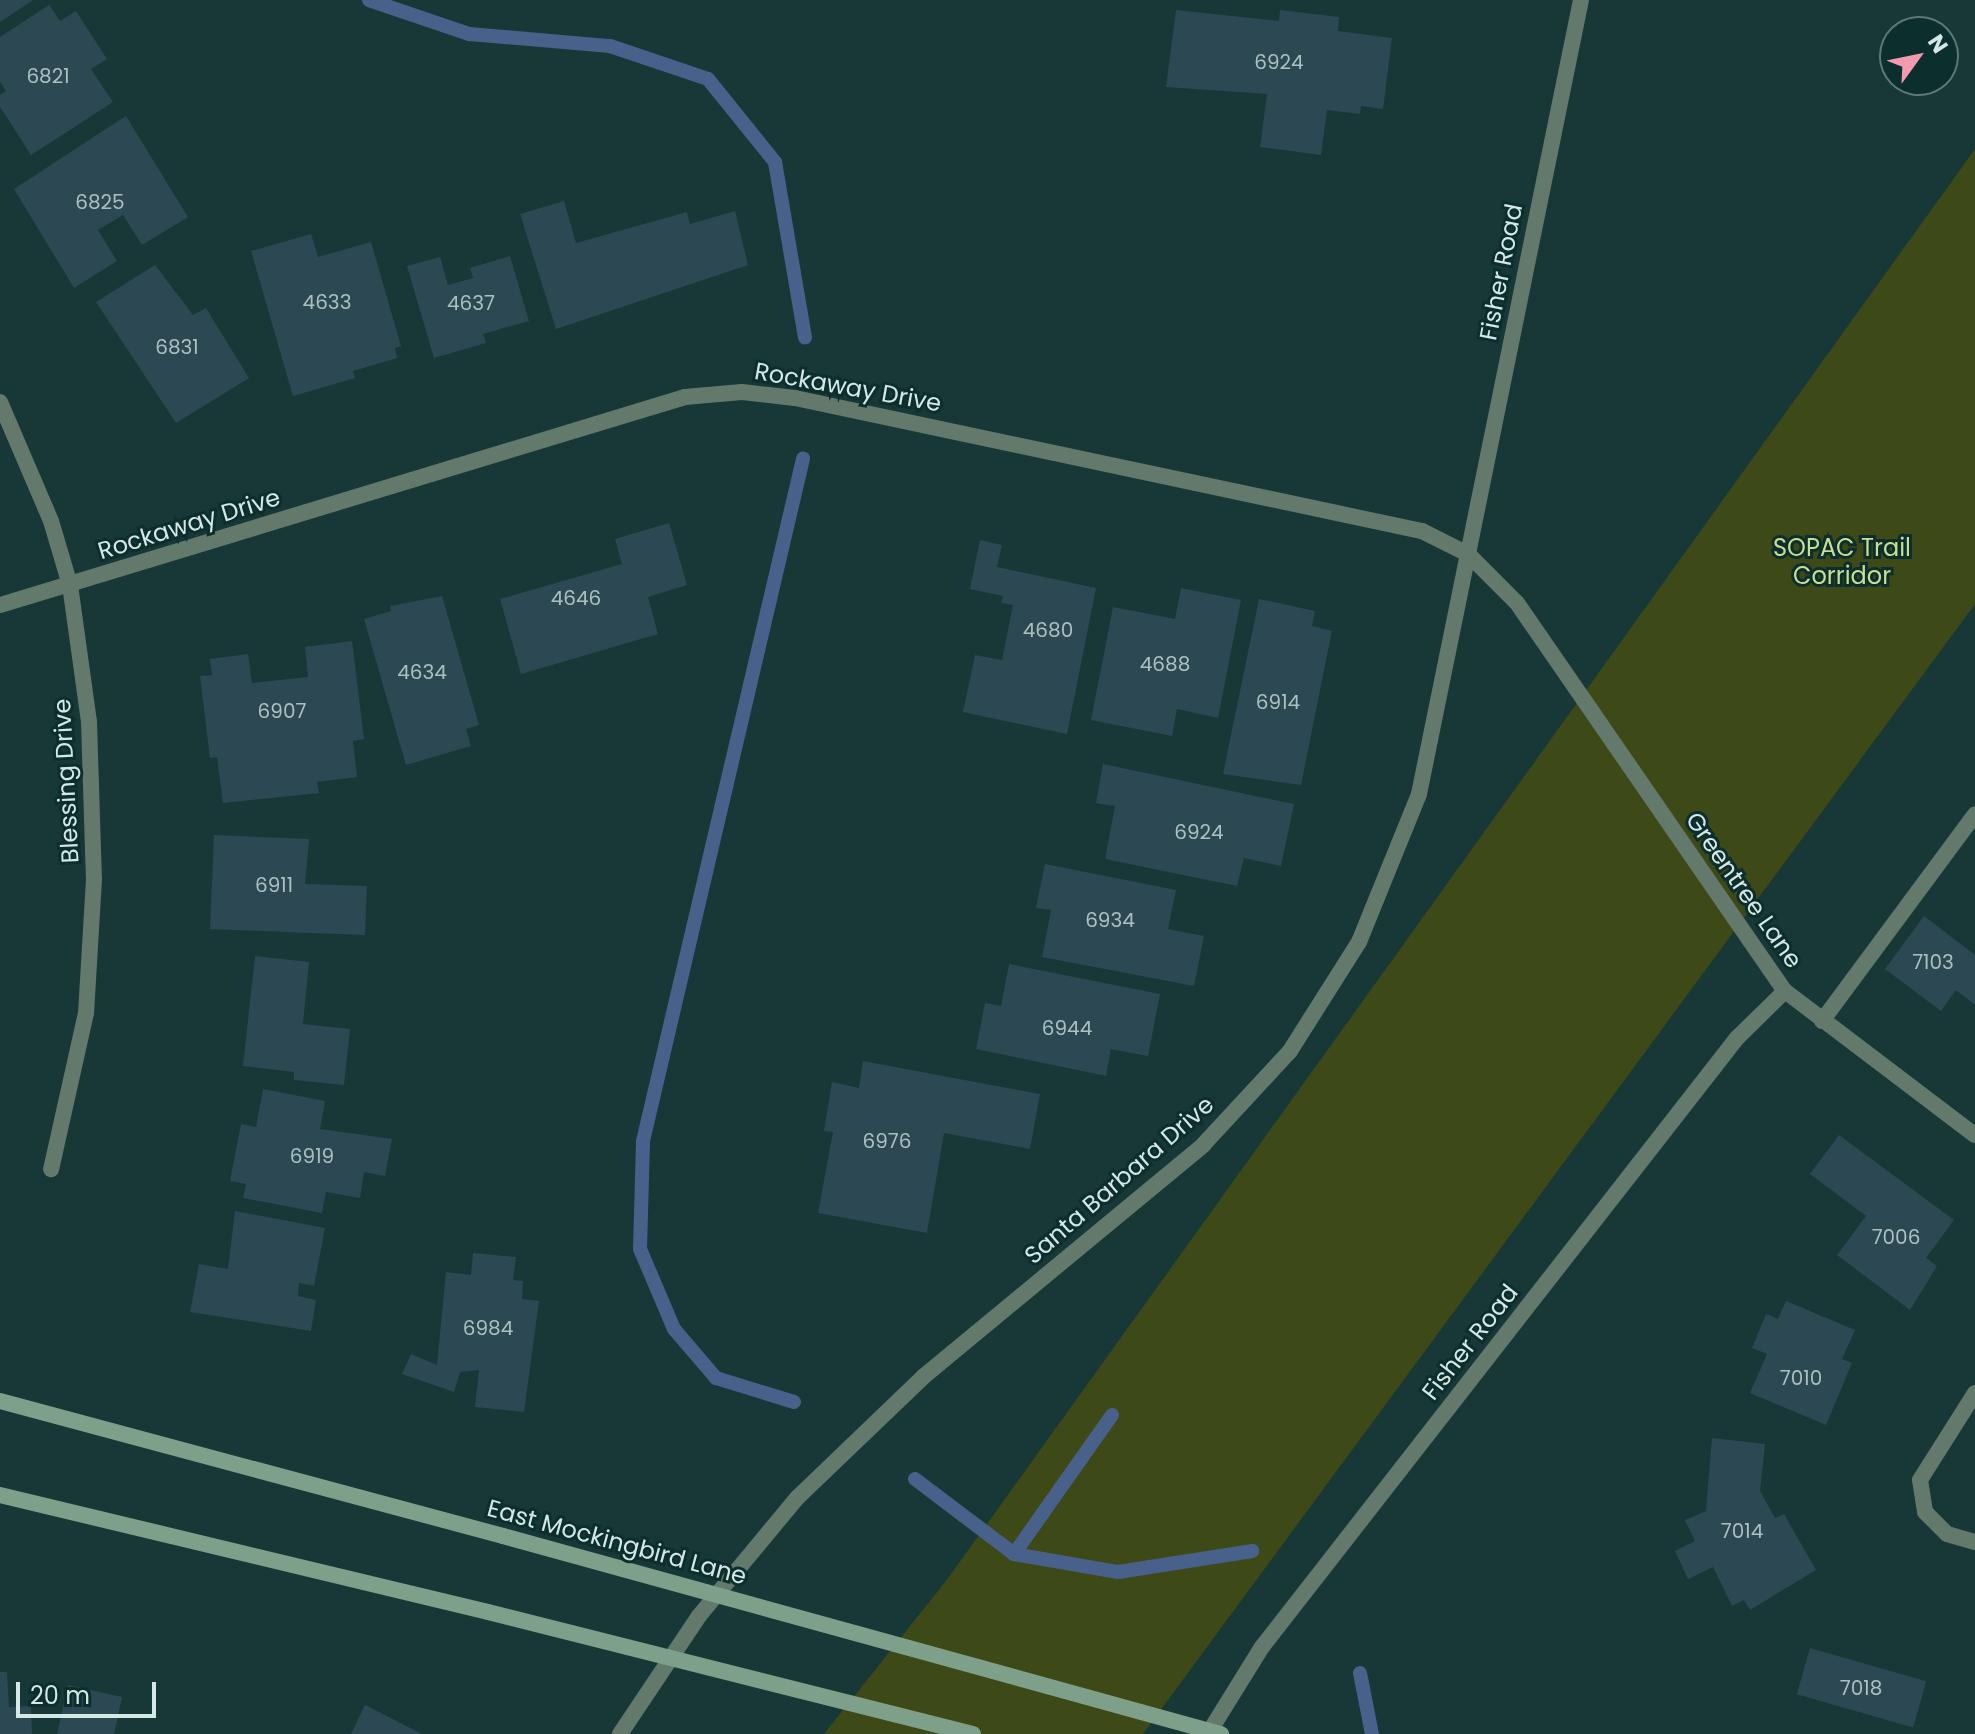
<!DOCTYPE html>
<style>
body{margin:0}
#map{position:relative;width:1975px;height:1734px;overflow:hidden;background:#173837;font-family:Poppins,sans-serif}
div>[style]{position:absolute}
.green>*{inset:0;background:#3d4917}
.stream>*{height:14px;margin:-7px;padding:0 7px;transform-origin:7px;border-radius:7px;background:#48618b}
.building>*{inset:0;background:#2c4853;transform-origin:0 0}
.lane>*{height:16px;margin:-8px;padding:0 8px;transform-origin:8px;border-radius:8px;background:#63796b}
.street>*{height:16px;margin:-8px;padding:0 8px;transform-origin:8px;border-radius:8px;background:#63796b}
.secondary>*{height:16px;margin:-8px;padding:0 8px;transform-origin:8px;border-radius:8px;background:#7ea08a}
.secondary-bridge>*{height:16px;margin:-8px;padding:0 8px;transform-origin:8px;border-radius:8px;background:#7ea08a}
span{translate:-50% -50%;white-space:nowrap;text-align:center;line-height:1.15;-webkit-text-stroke:6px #0c2e2d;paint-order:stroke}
.number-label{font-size:20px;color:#acc0c1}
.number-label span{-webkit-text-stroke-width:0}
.street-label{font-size:24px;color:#d6e8e6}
.park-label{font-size:24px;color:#c8de90}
.north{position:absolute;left:1879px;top:16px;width:80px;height:80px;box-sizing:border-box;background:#0c2e2d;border:2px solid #5d7877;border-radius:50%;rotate:57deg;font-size:22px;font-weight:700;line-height:32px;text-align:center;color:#d6e8e6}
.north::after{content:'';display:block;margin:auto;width:28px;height:36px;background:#f29ab0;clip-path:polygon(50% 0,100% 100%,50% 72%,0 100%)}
.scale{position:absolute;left:16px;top:1682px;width:140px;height:36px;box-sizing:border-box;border:4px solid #d6e8e6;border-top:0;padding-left:10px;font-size:24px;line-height:28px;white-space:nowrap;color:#d6e8e6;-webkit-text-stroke:6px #0c2e2d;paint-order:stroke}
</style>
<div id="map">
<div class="green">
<div style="clip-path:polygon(1975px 149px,1975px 604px,1143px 1734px,824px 1734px,946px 1581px)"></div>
</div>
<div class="stream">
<div style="left:369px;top:0;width:106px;rotate:18.8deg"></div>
<div style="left:469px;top:34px;width:142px;rotate:4.9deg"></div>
<div style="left:610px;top:46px;width:103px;rotate:18.6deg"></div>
<div style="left:708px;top:79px;width:107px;rotate:51.1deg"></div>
<div style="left:775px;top:162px;width:178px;rotate:80.3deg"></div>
<div style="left:794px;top:1402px;width:82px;rotate:-162.9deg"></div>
<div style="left:716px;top:1378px;width:65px;rotate:-130.6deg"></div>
<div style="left:674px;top:1329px;width:87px;rotate:-113deg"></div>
<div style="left:640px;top:1249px;width:108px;rotate:-88.4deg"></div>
<div style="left:643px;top:1141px;width:701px;rotate:-76.8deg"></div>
<div style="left:915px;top:1479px;width:124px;rotate:37.1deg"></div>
<div style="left:1014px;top:1554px;width:106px;rotate:9.8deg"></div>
<div style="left:1118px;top:1572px;width:136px;rotate:-8.9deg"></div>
<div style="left:1014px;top:1554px;width:170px;rotate:-54.8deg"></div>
<div style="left:1360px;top:1673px;width:62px;rotate:78.9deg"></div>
</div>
<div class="building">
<div style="clip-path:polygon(0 0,33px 0,0 22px)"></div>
<div style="clip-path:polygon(49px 5px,60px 21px,76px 11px,107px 59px,91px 69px,113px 102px,31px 155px,0 107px,0 95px,6px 91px,0 82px,0 37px)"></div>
<div style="clip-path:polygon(1176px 10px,1279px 21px,1280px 10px,1339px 17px,1338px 31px,1392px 38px,1383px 109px,1361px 106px,1360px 114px,1327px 110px,1321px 155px,1260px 147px,1267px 94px,1166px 87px)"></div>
<div style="clip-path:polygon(126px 116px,188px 217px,142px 245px,123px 215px,98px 230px,117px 261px,74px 288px,14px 189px)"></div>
<div style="clip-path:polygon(564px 201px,576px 243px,687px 212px,690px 224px,735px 211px,748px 265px,556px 329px,520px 214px)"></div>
<div style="clip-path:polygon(311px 234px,318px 257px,371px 242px,401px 346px,395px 348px,397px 358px,353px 371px,355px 378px,293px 396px,251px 251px)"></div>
<div style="clip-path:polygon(510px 256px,529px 321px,483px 334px,486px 343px,434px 358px,407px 266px,440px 257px,448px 285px,473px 278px,470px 268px)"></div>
<div style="clip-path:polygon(155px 265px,193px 315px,206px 308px,249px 378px,176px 423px,96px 302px)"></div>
<div style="clip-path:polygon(669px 523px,687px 585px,648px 597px,658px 634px,521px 674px,500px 599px,622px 564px,615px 539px)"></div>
<div style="clip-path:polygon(980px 540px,1002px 545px,997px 567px,1096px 588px,1067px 734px,963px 712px,975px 655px,1002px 660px,1013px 605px,1001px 603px,1003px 596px,970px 589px)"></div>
<div style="clip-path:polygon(1181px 588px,1241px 600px,1218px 718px,1177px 709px,1172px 736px,1091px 720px,1113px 607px,1175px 619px)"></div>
<div style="clip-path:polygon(442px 596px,479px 725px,466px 729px,471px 746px,406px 765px,364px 619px,391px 611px,390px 606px)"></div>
<div style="clip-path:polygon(1259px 599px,1315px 611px,1312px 626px,1332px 631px,1301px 785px,1223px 774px)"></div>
<div style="clip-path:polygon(352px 641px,364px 739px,353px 741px,357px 777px,317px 782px,319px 793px,223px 803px,217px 757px,210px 758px,200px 676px,212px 675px,210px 659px,248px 654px,252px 683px,308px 677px,305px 647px)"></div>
<div style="clip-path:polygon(1103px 764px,1294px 804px,1281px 866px,1244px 858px,1237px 886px,1105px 859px,1115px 806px,1096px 803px)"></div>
<div style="clip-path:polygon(214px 835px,309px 839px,305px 884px,367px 886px,365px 935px,210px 929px)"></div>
<div style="clip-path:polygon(1045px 864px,1176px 890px,1168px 929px,1204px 936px,1194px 986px,1042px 957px,1051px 910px,1036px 908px)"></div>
<div style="clip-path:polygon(1924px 916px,1975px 955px,1975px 1005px,1956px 990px,1941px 1011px,1885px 969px)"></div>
<div style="clip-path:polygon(255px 956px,309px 962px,303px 1024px,350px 1029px,344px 1085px,294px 1080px,294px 1072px,243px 1066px)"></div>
<div style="clip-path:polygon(1009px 964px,1160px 994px,1148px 1056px,1111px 1049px,1106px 1076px,976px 1049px,985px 1003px,1001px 1006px)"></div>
<div style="clip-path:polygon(863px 1061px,1040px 1094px,1030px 1149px,944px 1133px,927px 1233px,818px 1213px,833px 1132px,824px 1131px,832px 1082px,859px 1088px)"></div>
<div style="clip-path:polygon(263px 1089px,325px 1101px,320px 1129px,392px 1139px,385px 1176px,364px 1172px,360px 1198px,326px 1192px,322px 1213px,243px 1198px,246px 1184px,230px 1181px,241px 1124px,256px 1127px)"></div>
<div style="clip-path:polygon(1839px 1135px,1954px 1220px,1926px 1258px,1937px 1266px,1910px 1310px,1837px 1255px,1866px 1216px,1810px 1174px)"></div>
<div style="clip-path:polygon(235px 1211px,325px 1228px,314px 1286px,299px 1283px,298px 1296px,316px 1300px,311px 1331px,190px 1312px,199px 1264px,228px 1269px)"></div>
<div style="clip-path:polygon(473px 1253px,516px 1257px,513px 1280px,523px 1281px,522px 1299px,539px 1301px,524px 1412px,475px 1407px,479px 1370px,460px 1372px,454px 1392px,402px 1374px,411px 1354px,437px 1365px,446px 1272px,471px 1275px)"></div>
<div style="clip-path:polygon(1786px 1301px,1855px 1330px,1842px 1359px,1852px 1363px,1826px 1425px,1750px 1393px,1767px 1354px,1752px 1348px,1766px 1314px,1778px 1319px)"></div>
<div style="clip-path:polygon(1712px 1438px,1765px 1444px,1760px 1491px,1775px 1518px,1784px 1514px,1816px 1570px,1750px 1610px,1744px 1600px,1732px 1606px,1713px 1567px,1688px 1579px,1675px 1551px,1695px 1541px,1685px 1520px,1706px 1511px)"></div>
<div style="left:1810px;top:1648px;width:121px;height:48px;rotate:16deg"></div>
<div style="clip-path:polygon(0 1672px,7px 1672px,9px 1707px,31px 1706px,32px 1734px,0 1734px)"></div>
<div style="clip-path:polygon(68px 1685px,122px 1697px,114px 1734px,57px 1734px)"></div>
<div style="clip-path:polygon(365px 1705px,422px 1734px,351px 1734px)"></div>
</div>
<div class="lane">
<div style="left:1822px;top:1021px;width:257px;rotate:-53.5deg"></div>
</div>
<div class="street">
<div style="left:0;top:402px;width:129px;rotate:66.8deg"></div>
<div style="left:51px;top:521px;width:67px;rotate:73.5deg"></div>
<div style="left:70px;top:585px;width:138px;rotate:82.1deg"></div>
<div style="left:89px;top:722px;width:157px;rotate:88.2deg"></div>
<div style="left:94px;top:879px;width:134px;rotate:93.4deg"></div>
<div style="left:86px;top:1013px;width:160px;rotate:102.6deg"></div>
<div style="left:0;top:605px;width:716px;rotate:-16.89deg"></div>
<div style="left:685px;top:397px;width:57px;rotate:-5deg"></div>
<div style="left:742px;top:392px;width:53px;rotate:6.5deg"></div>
<div style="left:795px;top:398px;width:641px;rotate:11.98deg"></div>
<div style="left:1422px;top:531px;width:51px;rotate:26.6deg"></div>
<div style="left:1468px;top:554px;width:69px;rotate:45deg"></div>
<div style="left:1517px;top:603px;width:472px;rotate:55.4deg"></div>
<div style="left:1785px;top:991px;width:238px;rotate:37.2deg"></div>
<div style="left:1975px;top:1393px;width:103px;rotate:122.3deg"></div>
<div style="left:1920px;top:1480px;width:32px;rotate:81deg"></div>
<div style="left:1925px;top:1512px;width:31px;rotate:45deg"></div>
<div style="left:1947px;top:1534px;width:29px;rotate:16deg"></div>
<div style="left:620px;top:1734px;width:142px;rotate:-56.2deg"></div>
<div style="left:699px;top:1616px;width:153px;rotate:-50.3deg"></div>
<div style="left:797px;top:1498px;width:175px;rotate:-43.8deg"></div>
<div style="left:923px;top:1377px;width:364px;rotate:-39.6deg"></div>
<div style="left:1203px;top:1145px;width:128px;rotate:-47.2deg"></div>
<div style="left:1290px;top:1051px;width:129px;rotate:-57.7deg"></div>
<div style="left:1359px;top:942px;width:160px;rotate:-67.9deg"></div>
<div style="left:1419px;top:794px;width:810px;rotate:-78.47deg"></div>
<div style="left:1208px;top:1734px;width:102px;rotate:-58.2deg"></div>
<div style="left:1262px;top:1647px;width:772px;rotate:-52.05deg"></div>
<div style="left:1737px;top:1038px;width:67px;rotate:-44.4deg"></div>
</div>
<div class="secondary">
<div style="left:0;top:1401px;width:521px;rotate:15.02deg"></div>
<div style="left:0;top:1495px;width:502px;rotate:13.48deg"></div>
</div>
<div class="secondary-bridge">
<div style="left:503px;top:1536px;width:745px;rotate:15.42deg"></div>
<div style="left:488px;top:1612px;width:500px;rotate:14.12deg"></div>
</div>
<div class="number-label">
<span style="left:1279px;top:62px">6924</span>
<span style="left:48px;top:76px">6821</span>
<span style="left:100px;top:202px">6825</span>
<span style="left:327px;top:302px">4633</span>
<span style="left:471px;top:303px">4637</span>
<span style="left:177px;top:347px">6831</span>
<span style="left:576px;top:598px">4646</span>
<span style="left:1048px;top:630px">4680</span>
<span style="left:1165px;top:664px">4688</span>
<span style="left:422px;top:672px">4634</span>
<span style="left:1278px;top:702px">6914</span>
<span style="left:282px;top:711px">6907</span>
<span style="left:1199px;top:832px">6924</span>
<span style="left:274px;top:885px">6911</span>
<span style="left:1110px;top:920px">6934</span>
<span style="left:1933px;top:962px">7103</span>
<span style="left:1067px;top:1028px">6944</span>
<span style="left:887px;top:1141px">6976</span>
<span style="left:312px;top:1156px">6919</span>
<span style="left:1896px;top:1237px">7006</span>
<span style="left:488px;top:1328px">6984</span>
<span style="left:1801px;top:1378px">7010</span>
<span style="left:1742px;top:1531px">7014</span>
<span style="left:1861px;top:1688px">7018</span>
</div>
<div class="street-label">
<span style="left:1501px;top:272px;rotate:-79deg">Fisher Road</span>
<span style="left:848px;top:387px;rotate:10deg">Rockaway Drive</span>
<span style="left:189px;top:524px;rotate:-17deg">Rockaway Drive</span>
<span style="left:66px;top:781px;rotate:-93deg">Blessing Drive</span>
<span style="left:1744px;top:890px;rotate:55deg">Greentree Lane</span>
<span style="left:1119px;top:1180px;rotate:-41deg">Santa Barbara Drive</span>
<span style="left:1470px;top:1342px;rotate:-52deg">Fisher Road</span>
<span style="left:617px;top:1542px;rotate:15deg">East Mockingbird Lane</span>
</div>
<div class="park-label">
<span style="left:1842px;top:562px">SOPAC Trail<br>Corridor</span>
</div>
<div class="north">N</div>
<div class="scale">20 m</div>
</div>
